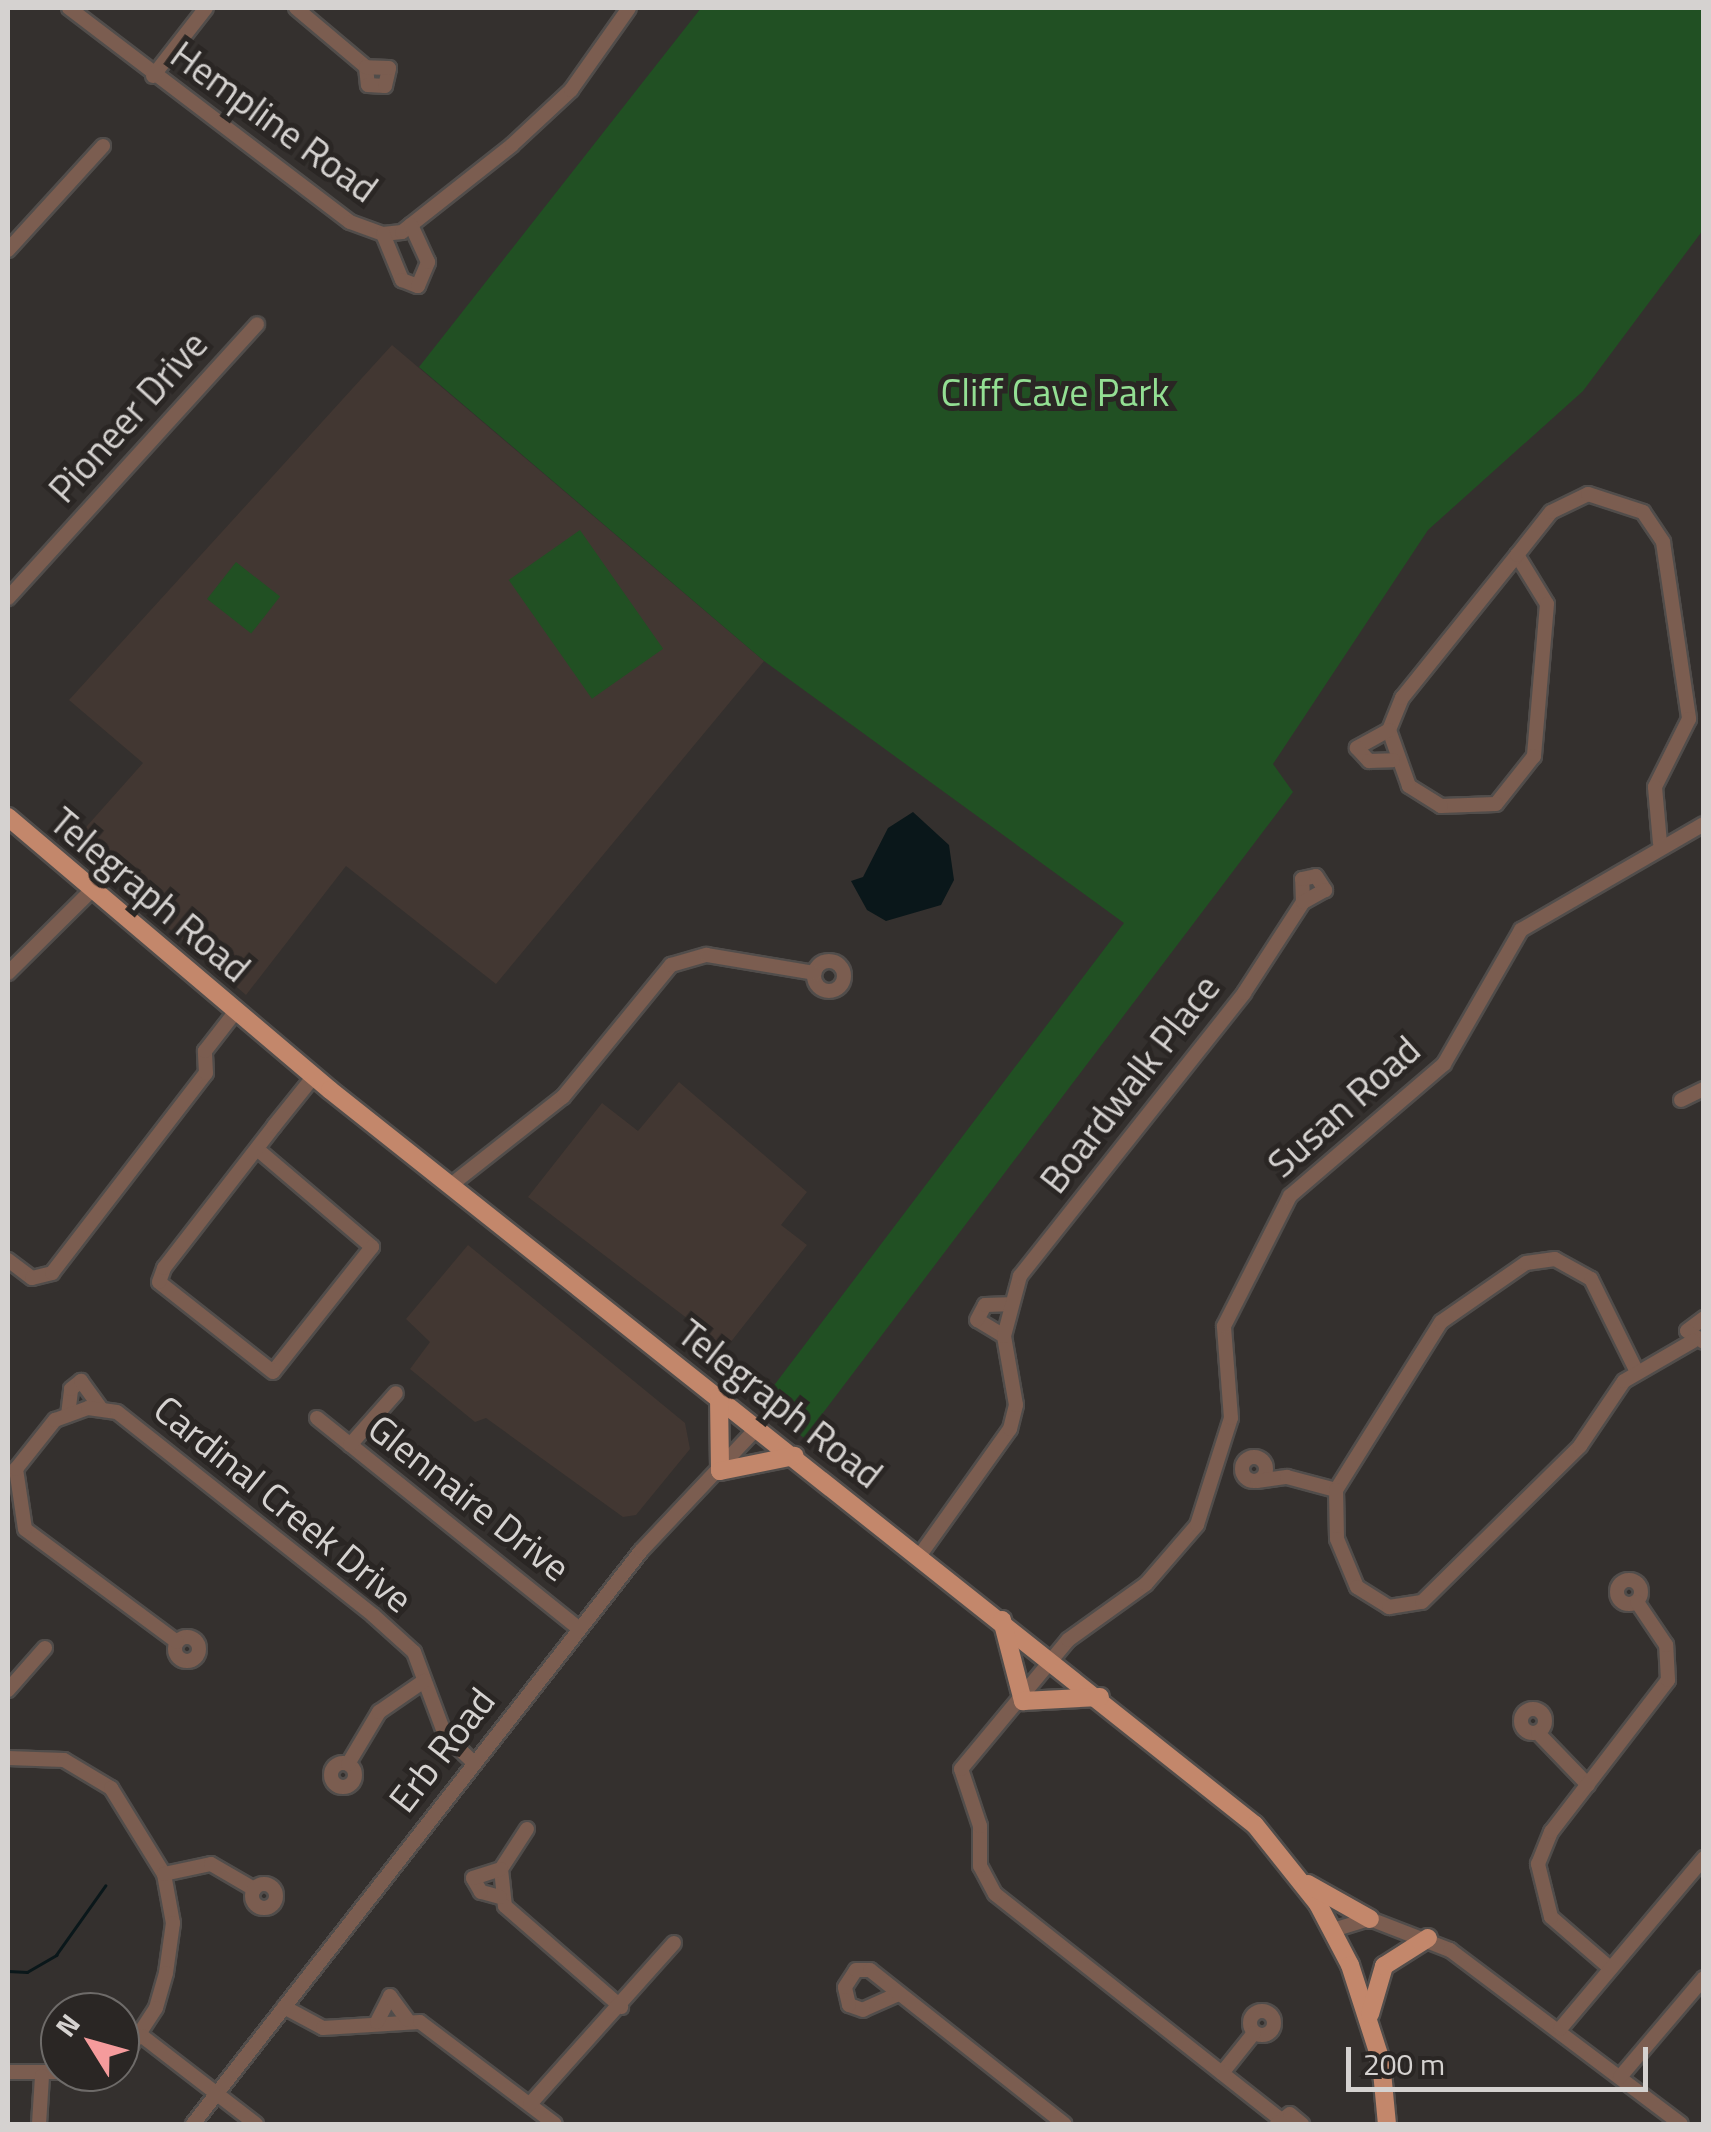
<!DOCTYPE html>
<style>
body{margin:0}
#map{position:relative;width:1711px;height:2132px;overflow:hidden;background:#34302e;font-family:"Titillium Web",sans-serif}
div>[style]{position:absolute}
.built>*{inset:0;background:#423732}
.green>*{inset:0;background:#215023;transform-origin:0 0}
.water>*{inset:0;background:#0a171a}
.stream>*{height:2.5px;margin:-1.25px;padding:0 1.25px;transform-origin:1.25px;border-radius:1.25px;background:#0a171a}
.roads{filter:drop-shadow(2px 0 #514d4b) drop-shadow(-2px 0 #514d4b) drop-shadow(0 2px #514d4b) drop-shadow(0 -2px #514d4b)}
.minor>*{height:14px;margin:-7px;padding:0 7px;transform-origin:7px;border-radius:7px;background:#7b5d50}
.minor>.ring{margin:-7px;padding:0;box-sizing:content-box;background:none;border:14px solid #7b5d50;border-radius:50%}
.major>*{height:18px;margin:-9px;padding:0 9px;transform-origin:9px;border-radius:9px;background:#c3876b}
span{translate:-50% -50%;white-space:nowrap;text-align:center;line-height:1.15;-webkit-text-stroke:10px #2a2624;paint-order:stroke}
.street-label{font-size:38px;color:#d5d2d0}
.park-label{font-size:38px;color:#93df93}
.frame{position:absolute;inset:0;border:10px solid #d5d2d0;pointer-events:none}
.north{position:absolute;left:40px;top:1992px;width:100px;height:100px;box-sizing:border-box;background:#2a2624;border:2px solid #6e6b69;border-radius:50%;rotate:307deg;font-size:28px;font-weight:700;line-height:40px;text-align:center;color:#d5d2d0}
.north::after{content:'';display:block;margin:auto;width:35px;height:45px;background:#f59b9c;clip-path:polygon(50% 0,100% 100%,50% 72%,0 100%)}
.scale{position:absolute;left:1346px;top:2047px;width:302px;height:45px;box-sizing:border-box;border:5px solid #d5d2d0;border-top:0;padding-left:12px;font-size:30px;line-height:35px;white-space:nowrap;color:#d5d2d0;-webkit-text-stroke:8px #2a2624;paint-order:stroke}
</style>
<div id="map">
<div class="built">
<div style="clip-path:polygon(392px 345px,764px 661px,496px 984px,346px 866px,246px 995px,71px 844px,143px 763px,69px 700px)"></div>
<div style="clip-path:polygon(679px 1082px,807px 1192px,781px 1225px,807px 1245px,726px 1348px,528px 1197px,602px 1103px,638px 1131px)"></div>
<div style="clip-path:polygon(468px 1245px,685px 1423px,690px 1449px,636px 1515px,623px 1517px,486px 1418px,475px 1422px,410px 1369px,430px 1342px,406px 1319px)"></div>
</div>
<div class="green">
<div style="clip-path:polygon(701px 8px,1703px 8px,1703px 230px,1583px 391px,1428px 530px,1273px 764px,1293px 792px,804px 1438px,760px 1404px,1124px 923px,764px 661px,419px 367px)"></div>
<div style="left:580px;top:530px;width:145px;height:87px;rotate:55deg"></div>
<div style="left:236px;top:562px;width:56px;height:47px;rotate:38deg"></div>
</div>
<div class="water">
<div style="clip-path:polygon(913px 812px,949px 845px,954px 880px,941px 905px,886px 921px,867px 910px,851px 881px,863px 877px,888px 828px)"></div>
</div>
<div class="stream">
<div style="left:8px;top:1971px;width:19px;rotate:3deg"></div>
<div style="left:27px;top:1972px;width:34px;rotate:-30deg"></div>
<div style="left:56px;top:1955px;width:85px;rotate:-54.6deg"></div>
</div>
<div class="roads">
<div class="minor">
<div style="left:69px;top:8px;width:353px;rotate:37.3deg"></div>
<div style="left:350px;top:222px;width:35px;rotate:20deg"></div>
<div style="left:383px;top:234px;width:19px;rotate:-6deg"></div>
<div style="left:402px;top:232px;width:140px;rotate:-38.3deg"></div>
<div style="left:512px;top:145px;width:81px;rotate:-43deg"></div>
<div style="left:571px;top:90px;width:100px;rotate:-54.7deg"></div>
<div style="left:296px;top:8px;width:92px;rotate:40.1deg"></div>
<div style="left:366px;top:67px;width:18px;rotate:84deg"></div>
<div style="left:368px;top:85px;width:17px;rotate:3deg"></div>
<div style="left:385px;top:86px;width:18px;rotate:-77deg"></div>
<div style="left:389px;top:68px;width:23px;rotate:-178deg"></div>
<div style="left:153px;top:76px;width:86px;rotate:-52.1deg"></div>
<div style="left:383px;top:234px;width:50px;rotate:67.6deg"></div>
<div style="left:402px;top:280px;width:17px;rotate:21deg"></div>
<div style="left:418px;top:286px;width:26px;rotate:-67deg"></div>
<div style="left:428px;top:262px;width:41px;rotate:-114.7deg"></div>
<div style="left:8px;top:250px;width:141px;rotate:-47.6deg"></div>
<div style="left:1517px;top:555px;width:57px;rotate:58.5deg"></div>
<div style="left:1547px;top:604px;width:153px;rotate:94.9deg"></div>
<div style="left:1534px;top:756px;width:61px;rotate:128.4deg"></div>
<div style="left:1496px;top:804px;width:55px;rotate:177.9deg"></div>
<div style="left:1441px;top:806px;width:38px;rotate:-148deg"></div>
<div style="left:1409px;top:786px;width:59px;rotate:-109.7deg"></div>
<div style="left:1389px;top:730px;width:35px;rotate:-68deg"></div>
<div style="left:1402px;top:698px;width:184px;rotate:-51.2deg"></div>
<div style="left:1517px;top:555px;width:55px;rotate:-51.7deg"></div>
<div style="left:1551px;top:512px;width:41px;rotate:-25.9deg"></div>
<div style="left:1588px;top:494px;width:58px;rotate:18.1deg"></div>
<div style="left:1643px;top:512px;width:36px;rotate:56deg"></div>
<div style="left:1663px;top:542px;width:179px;rotate:81.6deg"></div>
<div style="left:1689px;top:719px;width:76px;rotate:116.6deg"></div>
<div style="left:1655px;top:787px;width:56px;rotate:84.9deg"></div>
<div style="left:8px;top:598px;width:370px;rotate:-47.7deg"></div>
<div style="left:1389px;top:730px;width:37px;rotate:151deg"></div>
<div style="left:1357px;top:748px;width:18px;rotate:47deg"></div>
<div style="left:1369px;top:761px;width:24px;rotate:-2deg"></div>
<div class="ring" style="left:814px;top:961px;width:16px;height:16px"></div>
<div style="left:8px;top:973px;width:121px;rotate:-44.7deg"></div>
<div style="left:1681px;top:1100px;width:25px;rotate:-26deg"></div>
<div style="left:257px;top:1149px;width:151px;rotate:40.4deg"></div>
<div style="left:372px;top:1247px;width:159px;rotate:128.4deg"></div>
<div style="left:273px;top:1372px;width:145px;rotate:-141.7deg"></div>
<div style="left:159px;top:1282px;width:15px;rotate:-70deg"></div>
<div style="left:164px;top:1268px;width:180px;rotate:-52.2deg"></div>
<div style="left:274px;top:1126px;width:64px;rotate:-51.3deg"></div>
<div style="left:451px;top:1185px;width:142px;rotate:-38.2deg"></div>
<div style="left:563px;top:1097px;width:171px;rotate:-50.7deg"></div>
<div style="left:671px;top:965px;width:37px;rotate:-16deg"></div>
<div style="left:707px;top:955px;width:109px;rotate:9.5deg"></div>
<div style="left:8px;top:1260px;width:30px;rotate:37deg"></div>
<div style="left:32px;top:1278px;width:21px;rotate:-14deg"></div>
<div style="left:52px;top:1273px;width:252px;rotate:-52.4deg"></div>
<div style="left:206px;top:1073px;width:22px;rotate:-93deg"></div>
<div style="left:205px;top:1051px;width:51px;rotate:-52.2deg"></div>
<div style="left:1704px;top:1318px;width:21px;rotate:143deg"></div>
<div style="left:1687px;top:1331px;width:20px;rotate:33deg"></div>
<div style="left:1004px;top:1336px;width:31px;rotate:-149deg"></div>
<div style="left:977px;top:1320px;width:17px;rotate:-62deg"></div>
<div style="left:985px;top:1305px;width:23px;rotate:-2deg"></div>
<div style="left:68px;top:1415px;width:26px;rotate:-83deg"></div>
<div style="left:71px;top:1389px;width:13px;rotate:-39deg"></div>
<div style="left:81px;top:1381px;width:34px;rotate:54deg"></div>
<div style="left:317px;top:1418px;width:336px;rotate:38.8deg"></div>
<div style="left:350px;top:1445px;width:69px;rotate:-48.5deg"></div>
<div class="ring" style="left:1242px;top:1457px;width:10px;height:10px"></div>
<div style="left:1257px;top:1481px;width:30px;rotate:-8deg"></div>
<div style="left:1287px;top:1477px;width:51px;rotate:14.9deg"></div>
<div style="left:1336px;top:1490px;width:198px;rotate:-58deg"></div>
<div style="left:1441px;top:1322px;width:103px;rotate:-34.8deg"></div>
<div style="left:1526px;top:1263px;width:29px;rotate:-8deg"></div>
<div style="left:1555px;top:1259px;width:41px;rotate:29.1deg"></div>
<div style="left:1591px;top:1279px;width:104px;rotate:63.7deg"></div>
<div style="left:1336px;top:1490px;width:49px;rotate:88.8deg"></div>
<div style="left:1337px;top:1539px;width:52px;rotate:67.4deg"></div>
<div style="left:1357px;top:1587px;width:38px;rotate:32deg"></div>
<div style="left:1389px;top:1607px;width:33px;rotate:-9deg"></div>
<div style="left:1422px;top:1602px;width:222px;rotate:-44.6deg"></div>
<div style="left:1580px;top:1446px;width:78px;rotate:-55.9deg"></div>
<div style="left:1624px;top:1381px;width:80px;rotate:-30.1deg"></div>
<div style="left:920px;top:1555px;width:155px;rotate:-54.5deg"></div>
<div style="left:1010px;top:1429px;width:25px;rotate:-76deg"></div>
<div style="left:1016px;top:1405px;width:70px;rotate:-99.9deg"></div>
<div style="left:1004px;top:1336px;width:62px;rotate:-75.1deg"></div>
<div style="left:1020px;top:1276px;width:361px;rotate:-51.6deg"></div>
<div style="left:1244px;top:993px;width:108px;rotate:-57deg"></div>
<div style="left:1303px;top:902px;width:23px;rotate:-92deg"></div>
<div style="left:1302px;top:879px;width:14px;rotate:-12deg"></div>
<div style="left:1316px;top:876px;width:17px;rotate:57deg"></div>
<div style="left:1325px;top:890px;width:25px;rotate:151deg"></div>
<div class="ring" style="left:1617px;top:1580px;width:10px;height:10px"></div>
<div class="ring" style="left:175px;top:1637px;width:10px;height:10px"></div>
<div style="left:177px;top:1642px;width:189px;rotate:-143.4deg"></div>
<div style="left:25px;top:1529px;width:61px;rotate:-98.5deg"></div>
<div style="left:16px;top:1469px;width:63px;rotate:-51.5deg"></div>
<div style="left:55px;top:1420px;width:35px;rotate:-20deg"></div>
<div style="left:88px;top:1408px;width:29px;rotate:8deg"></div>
<div style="left:117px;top:1412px;width:327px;rotate:38.4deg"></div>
<div style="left:373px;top:1615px;width:55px;rotate:42.1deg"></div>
<div style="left:414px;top:1652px;width:89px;rotate:69.5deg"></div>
<div style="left:445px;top:1735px;width:40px;rotate:44deg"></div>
<div style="left:8px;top:1690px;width:56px;rotate:-48.6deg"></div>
<div class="ring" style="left:1521px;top:1709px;width:10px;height:10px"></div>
<div style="left:1538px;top:1733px;width:72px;rotate:46.1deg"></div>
<div style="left:8px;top:1758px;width:56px;rotate:2deg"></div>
<div style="left:64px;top:1760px;width:55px;rotate:30.8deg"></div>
<div style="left:111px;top:1788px;width:101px;rotate:58.4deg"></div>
<div style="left:164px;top:1874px;width:50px;rotate:79.6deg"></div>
<div style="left:173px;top:1923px;width:50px;rotate:98deg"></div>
<div style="left:166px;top:1973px;width:36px;rotate:106deg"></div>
<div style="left:156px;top:2008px;width:66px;rotate:123.2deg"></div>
<div class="ring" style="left:331px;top:1763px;width:10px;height:10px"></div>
<div style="left:348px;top:1764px;width:61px;rotate:-59.2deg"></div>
<div style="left:379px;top:1712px;width:55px;rotate:-34.6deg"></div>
<div style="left:527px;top:1829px;width:48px;rotate:123deg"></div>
<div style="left:501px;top:1869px;width:37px;rotate:84deg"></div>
<div style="left:505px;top:1906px;width:154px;rotate:41deg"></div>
<div style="left:164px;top:1874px;width:48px;rotate:-12deg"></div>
<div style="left:211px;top:1864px;width:50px;rotate:30.2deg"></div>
<div class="ring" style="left:252px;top:1884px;width:10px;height:10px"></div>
<div style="left:500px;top:1897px;width:20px;rotate:-165deg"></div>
<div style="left:481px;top:1892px;width:16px;rotate:-120deg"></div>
<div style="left:473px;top:1878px;width:29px;rotate:-18deg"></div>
<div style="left:1333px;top:1930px;width:39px;rotate:-17deg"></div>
<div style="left:1370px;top:1919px;width:86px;rotate:21.2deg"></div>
<div style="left:1450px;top:1950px;width:289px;rotate:37deg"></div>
<div style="left:1610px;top:1968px;width:78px;rotate:-139.2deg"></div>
<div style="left:1551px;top:1917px;width:55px;rotate:-103.8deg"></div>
<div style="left:1538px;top:1864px;width:35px;rotate:-68deg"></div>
<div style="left:1551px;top:1832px;width:192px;rotate:-52.4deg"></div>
<div style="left:1668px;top:1680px;width:35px;rotate:-93deg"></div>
<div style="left:1666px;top:1645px;width:52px;rotate:-124deg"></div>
<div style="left:896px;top:1995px;width:36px;rotate:156deg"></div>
<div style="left:863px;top:2010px;width:15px;rotate:-160deg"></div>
<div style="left:849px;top:2005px;width:18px;rotate:-103deg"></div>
<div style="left:845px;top:1987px;width:20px;rotate:-57deg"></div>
<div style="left:856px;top:1970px;width:14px"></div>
<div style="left:870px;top:1970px;width:248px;rotate:38.4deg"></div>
<div style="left:284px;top:2007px;width:44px;rotate:28.3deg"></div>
<div style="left:323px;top:2028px;width:97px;rotate:-3.5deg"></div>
<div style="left:420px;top:2022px;width:169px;rotate:37.1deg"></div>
<div class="ring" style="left:1250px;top:2011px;width:10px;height:10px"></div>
<div style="left:377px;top:2022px;width:29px;rotate:-63deg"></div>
<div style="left:390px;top:1996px;width:29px;rotate:54deg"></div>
<div style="left:1560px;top:2029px;width:224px;rotate:-49.9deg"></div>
<div style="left:142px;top:2036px;width:144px;rotate:37.7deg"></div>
<div style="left:8px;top:2072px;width:95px"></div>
<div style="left:1222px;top:2073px;width:51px;rotate:-51.3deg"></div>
<div style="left:1620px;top:2077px;width:130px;rotate:-49.7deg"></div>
<div style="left:530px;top:2104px;width:216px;rotate:-48.2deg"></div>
<div style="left:1280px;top:2119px;width:363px;rotate:-141.7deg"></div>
<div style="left:995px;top:1894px;width:32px;rotate:-118deg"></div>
<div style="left:980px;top:1866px;width:40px;rotate:-90deg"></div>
<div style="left:980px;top:1826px;width:60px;rotate:-108.4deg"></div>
<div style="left:961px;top:1769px;width:168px;rotate:-50.3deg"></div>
<div style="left:1068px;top:1640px;width:96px;rotate:-35.7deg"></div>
<div style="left:1146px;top:1584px;width:78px;rotate:-49.2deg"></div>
<div style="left:1197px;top:1525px;width:112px;rotate:-72.4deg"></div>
<div style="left:1231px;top:1418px;width:92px;rotate:-94.4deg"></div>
<div style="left:1224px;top:1326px;width:146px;rotate:-63.1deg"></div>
<div style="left:1290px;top:1196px;width:203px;rotate:-40.6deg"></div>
<div style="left:1444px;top:1064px;width:155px;rotate:-60.1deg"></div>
<div style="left:1521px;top:930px;width:211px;rotate:-30.1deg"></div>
<div style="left:39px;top:2124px;width:48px;rotate:-86.4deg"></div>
<div style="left:193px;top:2124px;width:727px;rotate:-51.98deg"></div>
<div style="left:641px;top:1551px;width:169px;rotate:-46.7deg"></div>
<div style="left:1277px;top:2124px;width:16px;rotate:-38deg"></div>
<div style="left:1290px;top:2114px;width:16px;rotate:40deg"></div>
</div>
<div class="major">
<div style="left:8px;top:817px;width:422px;rotate:40.3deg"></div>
<div style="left:330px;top:1090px;width:1181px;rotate:38.47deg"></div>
<div style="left:1255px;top:1825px;width:101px;rotate:51.4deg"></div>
<div style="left:1318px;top:1904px;width:69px;rotate:62.3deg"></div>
<div style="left:1350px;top:1965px;width:101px;rotate:72.1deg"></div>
<div style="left:1381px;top:2061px;width:63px;rotate:84.6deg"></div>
<div style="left:719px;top:1397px;width:74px;rotate:89.2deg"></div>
<div style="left:720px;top:1471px;width:76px;rotate:-11.5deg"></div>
<div style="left:1002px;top:1620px;width:84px;rotate:75.5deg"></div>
<div style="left:1023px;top:1701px;width:77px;rotate:-3deg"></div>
<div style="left:1308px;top:1884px;width:71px;rotate:29.4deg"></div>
<div style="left:1370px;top:2014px;width:50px;rotate:-73.7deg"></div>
<div style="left:1384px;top:1966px;width:52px;rotate:-32.5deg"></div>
</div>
</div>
<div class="street-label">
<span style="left:274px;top:122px;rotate:36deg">Hempline Road</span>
<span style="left:128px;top:417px;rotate:-48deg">Pioneer Drive</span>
<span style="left:150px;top:895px;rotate:40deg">Telegraph Road</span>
<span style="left:1130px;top:1084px;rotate:-52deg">Boardwalk Place</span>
<span style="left:1344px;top:1107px;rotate:-42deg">Susan Road</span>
<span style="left:780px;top:1404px;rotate:38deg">Telegraph Road</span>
<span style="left:469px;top:1498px;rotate:38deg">Glennaire Drive</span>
<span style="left:283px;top:1504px;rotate:39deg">Cardinal Creek Drive</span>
<span style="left:442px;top:1750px;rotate:-52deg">Erb Road</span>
</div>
<div class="park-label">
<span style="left:1055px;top:393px">Cliff Cave Park</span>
</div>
<div class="frame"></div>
<div class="north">N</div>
<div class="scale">200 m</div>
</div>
